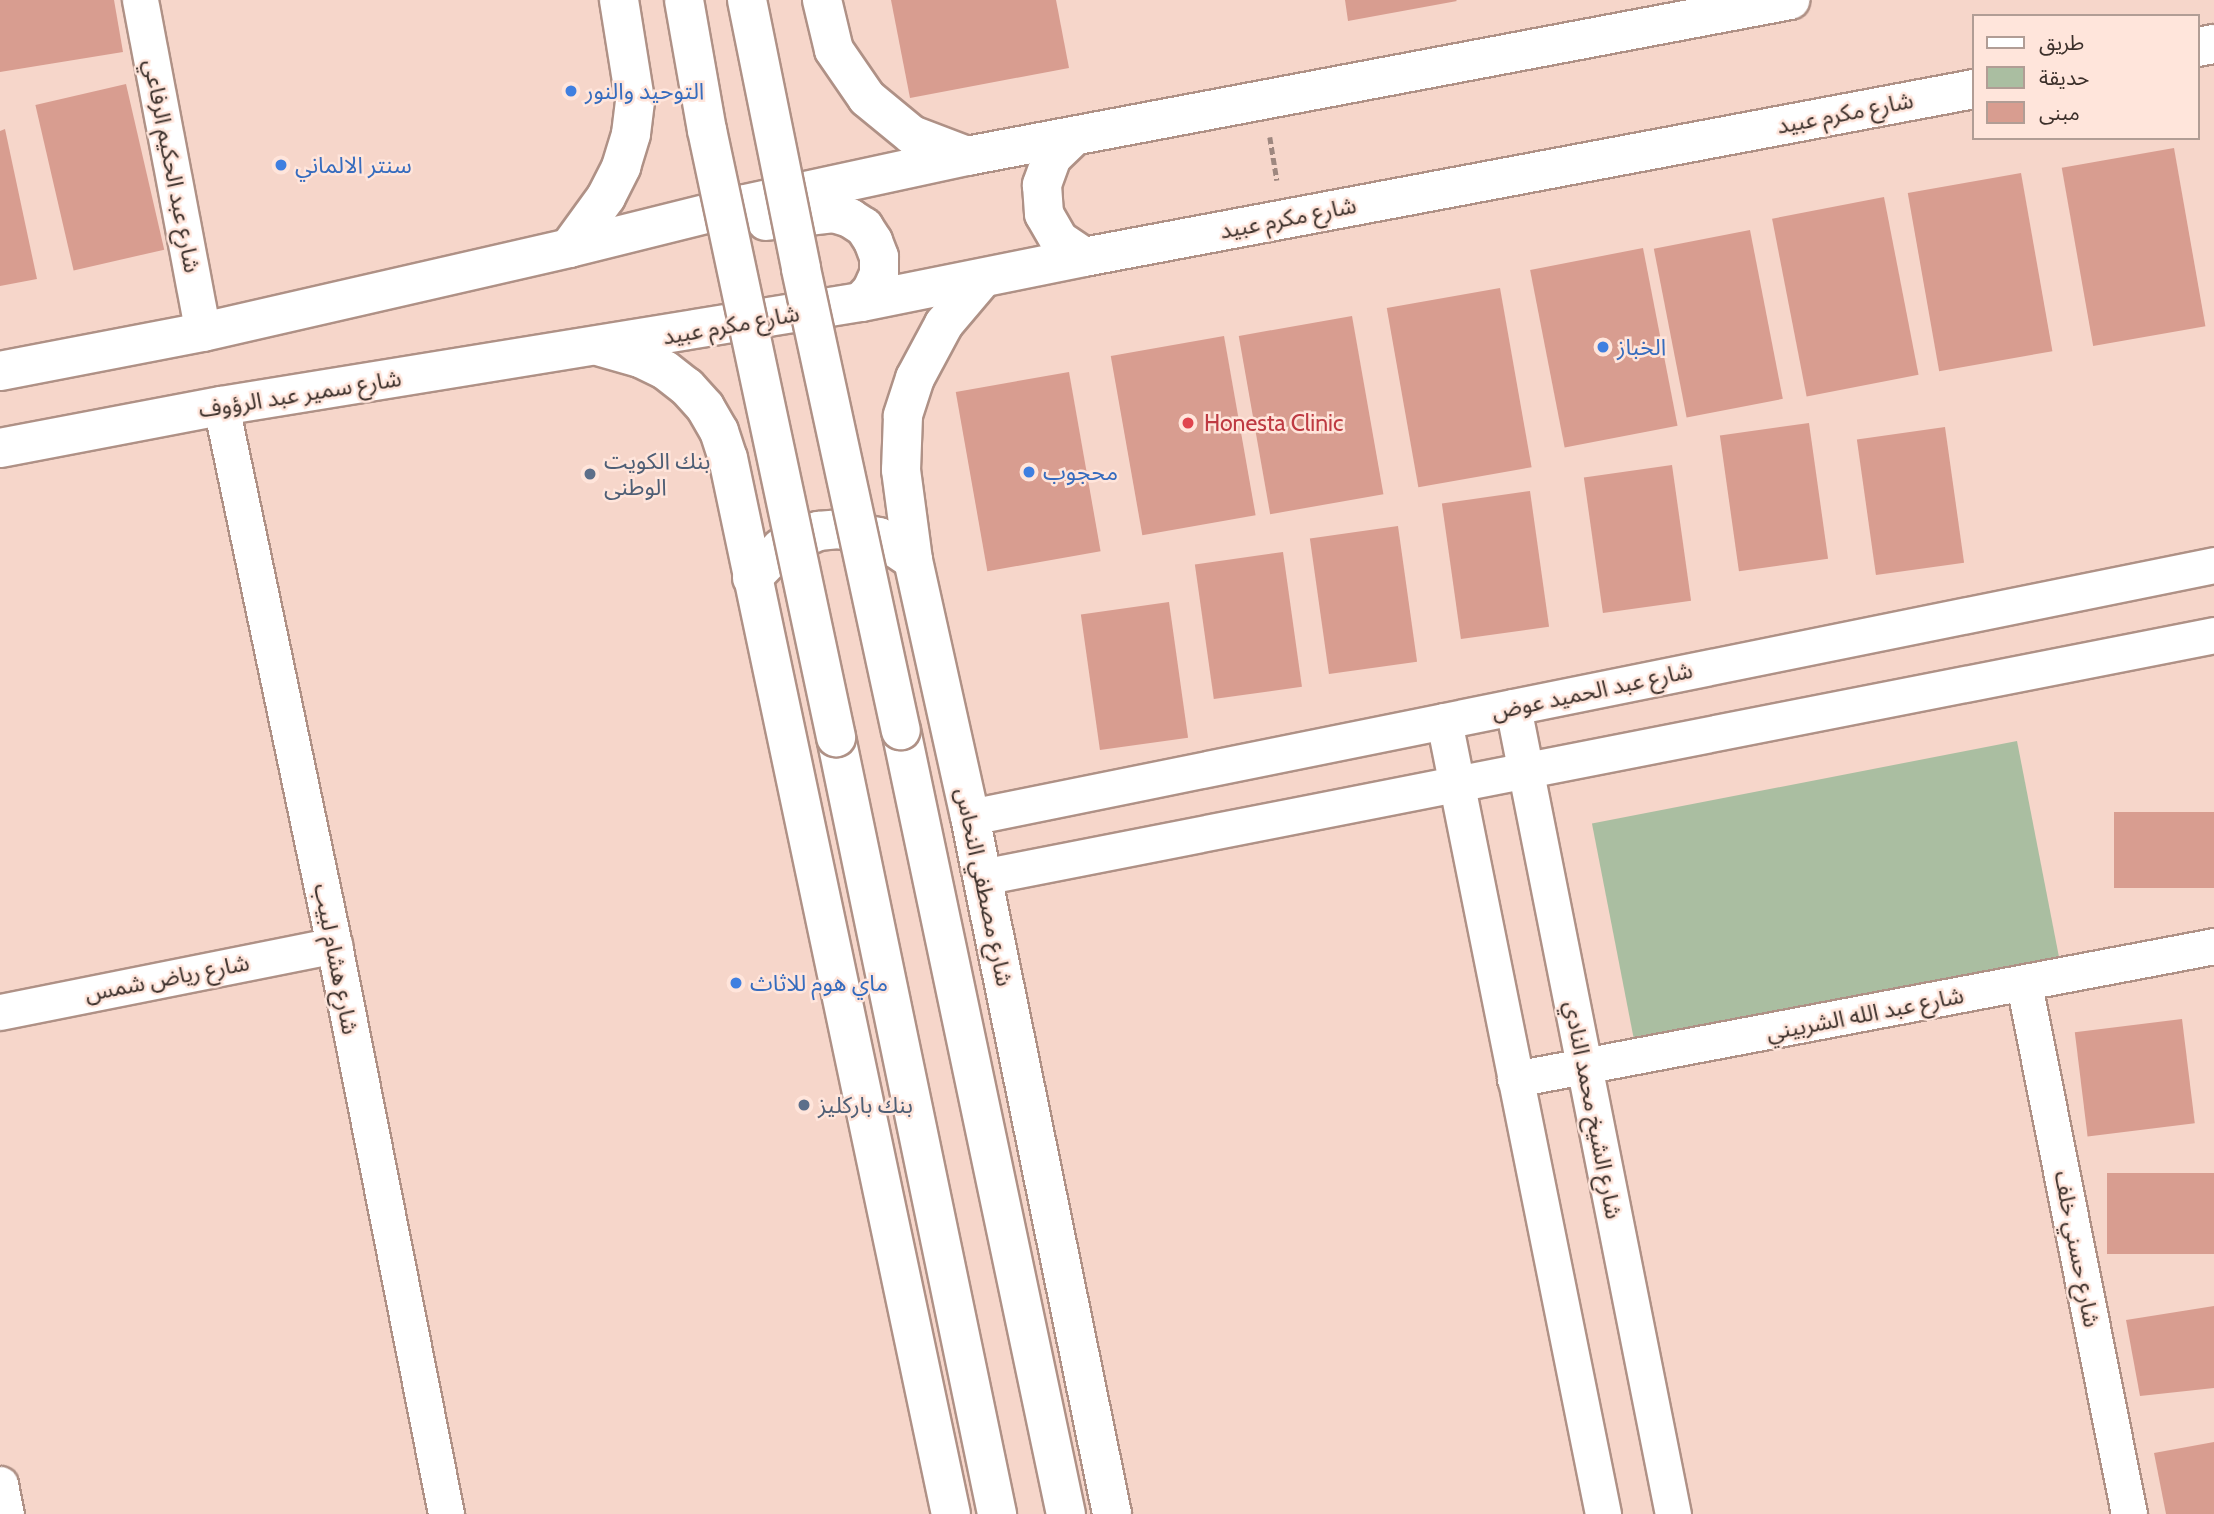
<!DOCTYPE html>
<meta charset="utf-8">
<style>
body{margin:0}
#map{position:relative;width:2214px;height:1514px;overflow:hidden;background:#f6d6ca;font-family:Cabin,"Noto Sans Arabic",sans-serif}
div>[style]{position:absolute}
.green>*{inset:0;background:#aabea1;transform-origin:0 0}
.building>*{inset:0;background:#d89d90;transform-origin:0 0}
.path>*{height:4.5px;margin-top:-2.25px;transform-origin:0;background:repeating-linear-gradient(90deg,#9e877f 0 7px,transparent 0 10.5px)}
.roads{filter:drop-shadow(2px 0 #af9186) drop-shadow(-2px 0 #af9186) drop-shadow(0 2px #af9186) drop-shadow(0 -2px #af9186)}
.street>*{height:35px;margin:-17.5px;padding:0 17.5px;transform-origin:17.5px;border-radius:17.5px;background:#fff}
.secondary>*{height:38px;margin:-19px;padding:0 19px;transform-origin:19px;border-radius:19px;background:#fff}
.primary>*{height:38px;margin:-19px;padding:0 19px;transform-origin:19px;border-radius:19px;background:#fff}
.bridges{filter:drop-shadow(2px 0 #af9186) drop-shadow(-2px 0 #af9186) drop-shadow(0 2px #af9186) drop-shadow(0 -2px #af9186)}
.primary-bridge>*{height:38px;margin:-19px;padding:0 19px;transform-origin:19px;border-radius:19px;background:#fff}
.dots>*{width:19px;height:19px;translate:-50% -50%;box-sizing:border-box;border:4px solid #ffe5db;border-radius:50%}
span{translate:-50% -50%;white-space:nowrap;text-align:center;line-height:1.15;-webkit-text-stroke:5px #ffe5db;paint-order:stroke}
.shop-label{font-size:23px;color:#366cbe}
.left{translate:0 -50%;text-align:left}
.street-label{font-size:23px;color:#3c302b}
.health-label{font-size:23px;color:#be3a42}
.service-label{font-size:23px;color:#4e5e75}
.legend{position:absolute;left:1972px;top:14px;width:228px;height:126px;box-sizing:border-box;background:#ffe5db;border:2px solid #b19d95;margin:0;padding:9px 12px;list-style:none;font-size:21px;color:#3c302b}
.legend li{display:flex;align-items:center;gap:14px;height:35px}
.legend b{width:35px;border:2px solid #b19d95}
</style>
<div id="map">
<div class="green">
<div style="left:2017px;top:741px;width:252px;height:433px;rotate:79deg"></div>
</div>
<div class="building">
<div style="clip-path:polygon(0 0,114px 0,123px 52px,0 72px)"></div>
<div style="clip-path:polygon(891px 0,1056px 0,1069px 68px,910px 98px)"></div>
<div style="clip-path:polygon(1345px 0,1456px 0,1457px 1px,1348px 21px)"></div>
<div style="left:126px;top:84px;width:170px;height:93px;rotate:77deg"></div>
<div style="clip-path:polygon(5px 129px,37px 279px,0 286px,0 131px)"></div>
<div style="left:2174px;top:148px;width:181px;height:114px;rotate:80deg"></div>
<div style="left:2021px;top:173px;width:181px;height:115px;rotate:80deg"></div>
<div style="left:1884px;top:197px;width:181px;height:114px;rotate:79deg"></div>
<div style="left:1750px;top:230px;width:172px;height:98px;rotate:79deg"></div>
<div style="left:1643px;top:248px;width:181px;height:115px;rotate:79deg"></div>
<div style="left:1500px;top:288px;width:182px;height:115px;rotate:80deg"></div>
<div style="left:1352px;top:316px;width:181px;height:115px;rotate:80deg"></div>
<div style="left:1224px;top:336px;width:182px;height:115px;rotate:80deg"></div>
<div style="left:1069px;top:372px;width:182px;height:115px;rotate:80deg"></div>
<div style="left:1809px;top:423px;width:137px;height:90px;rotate:82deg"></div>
<div style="left:1945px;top:427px;width:137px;height:89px;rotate:82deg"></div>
<div style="left:1672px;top:465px;width:137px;height:89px;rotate:82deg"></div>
<div style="left:1530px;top:491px;width:137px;height:89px;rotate:82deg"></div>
<div style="left:1398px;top:526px;width:137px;height:89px;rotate:82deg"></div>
<div style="left:1283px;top:552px;width:136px;height:89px;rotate:82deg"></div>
<div style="left:1169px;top:602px;width:137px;height:89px;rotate:82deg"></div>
<div style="left:2214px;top:812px;width:76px;height:100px;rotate:90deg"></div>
<div style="left:2182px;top:1019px;width:105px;height:108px;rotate:83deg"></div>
<div style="left:2214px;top:1173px;width:81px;height:107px;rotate:90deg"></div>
<div style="clip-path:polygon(2214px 1306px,2214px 1388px,2140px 1396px,2126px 1320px)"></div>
<div style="clip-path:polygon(2214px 1442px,2214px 1514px,2166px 1514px,2154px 1453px)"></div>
</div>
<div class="path">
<div style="left:1270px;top:137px;width:44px;rotate:80.8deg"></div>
</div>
<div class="roads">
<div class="street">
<div style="left:140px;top:0;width:338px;rotate:79.3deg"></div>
<div style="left:221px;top:406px;width:551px;rotate:78.16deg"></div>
<div style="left:334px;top:945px;width:580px;rotate:78.86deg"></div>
<div style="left:1513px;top:707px;width:823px;rotate:78.79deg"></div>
<div style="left:1444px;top:721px;width:809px;rotate:78.66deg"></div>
<div style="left:970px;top:817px;width:1269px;rotate:-11.45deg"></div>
<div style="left:982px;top:877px;width:1256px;rotate:-11.11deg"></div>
<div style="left:2024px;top:984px;width:540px;rotate:78.79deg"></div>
<div style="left:0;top:1012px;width:341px;rotate:-11.3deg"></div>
<div style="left:1515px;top:1079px;width:712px;rotate:-10.77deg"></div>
<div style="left:0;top:1484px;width:31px;rotate:79deg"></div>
</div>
<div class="secondary">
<div style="left:2198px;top:47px;width:16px;rotate:-11deg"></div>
<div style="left:1074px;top:136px;width:30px;rotate:136deg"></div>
<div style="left:1052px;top:157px;width:30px;rotate:110deg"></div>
<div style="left:1042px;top:185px;width:29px;rotate:86deg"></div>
<div style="left:1044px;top:214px;width:30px;rotate:60deg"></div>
<div style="left:1059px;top:240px;width:30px;rotate:34deg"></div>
<div style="left:766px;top:221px;width:68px;rotate:-6.7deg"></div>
<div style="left:834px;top:213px;width:17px;rotate:17deg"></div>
<div style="left:850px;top:218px;width:17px;rotate:33deg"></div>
<div style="left:864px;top:227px;width:17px;rotate:57deg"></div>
<div style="left:873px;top:241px;width:17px;rotate:69deg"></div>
<div style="left:879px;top:257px;width:17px;rotate:90deg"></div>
<div style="left:879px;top:274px;width:17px;rotate:114deg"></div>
<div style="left:872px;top:290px;width:16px;rotate:133deg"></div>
<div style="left:0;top:371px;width:207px;rotate:-10.9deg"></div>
<div style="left:203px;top:332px;width:376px;rotate:-12.9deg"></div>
<div style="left:569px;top:248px;width:181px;rotate:-14deg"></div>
<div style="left:745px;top:204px;width:227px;rotate:-12.2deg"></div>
<div style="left:967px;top:156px;width:838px;rotate:-10.73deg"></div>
<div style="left:0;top:448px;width:225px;rotate:-10.8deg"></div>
<div style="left:221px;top:406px;width:648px;rotate:-9.23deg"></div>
<div style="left:861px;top:302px;width:227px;rotate:-11.4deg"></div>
<div style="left:1084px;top:257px;width:906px;rotate:-10.69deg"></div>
</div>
<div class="primary">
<div style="left:822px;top:0;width:51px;rotate:76.5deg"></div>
<div style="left:834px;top:50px;width:58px;rotate:55.5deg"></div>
<div style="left:867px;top:98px;width:58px;rotate:39.4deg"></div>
<div style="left:912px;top:135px;width:59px;rotate:20.9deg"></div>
<div style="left:569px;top:248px;width:63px;rotate:-54deg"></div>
<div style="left:606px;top:197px;width:34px;rotate:-63deg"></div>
<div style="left:621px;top:167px;width:34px;rotate:-73deg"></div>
<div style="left:631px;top:134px;width:34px;rotate:-83deg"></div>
<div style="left:635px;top:100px;width:101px;rotate:-99.1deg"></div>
<div style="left:982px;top:279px;width:59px;rotate:130.2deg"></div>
<div style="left:944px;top:324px;width:61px;rotate:118.2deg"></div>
<div style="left:915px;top:378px;width:40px;rotate:108deg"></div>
<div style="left:903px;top:416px;width:54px;rotate:92.1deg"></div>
<div style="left:901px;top:470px;width:91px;rotate:82.4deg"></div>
<div style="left:913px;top:560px;width:263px;rotate:77.5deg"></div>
<div style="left:970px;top:817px;width:711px;rotate:78.48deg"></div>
<div style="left:601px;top:347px;width:41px;rotate:15.8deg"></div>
<div style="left:640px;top:358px;width:28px;rotate:26deg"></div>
<div style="left:665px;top:370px;width:28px;rotate:38deg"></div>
<div style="left:687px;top:387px;width:27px;rotate:48deg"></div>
<div style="left:705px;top:407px;width:28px;rotate:60deg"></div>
<div style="left:719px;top:431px;width:28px;rotate:72deg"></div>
<div style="left:728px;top:458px;width:1079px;rotate:78.08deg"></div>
<div style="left:752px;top:578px;width:42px;rotate:-46deg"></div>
<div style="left:781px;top:548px;width:41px;rotate:-24.7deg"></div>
<div style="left:818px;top:531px;width:21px;rotate:-5deg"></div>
<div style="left:839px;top:529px;width:41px;rotate:11.3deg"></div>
<div style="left:879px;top:537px;width:41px;rotate:34.1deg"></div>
<div style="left:901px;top:730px;width:801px;rotate:78.12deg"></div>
<div style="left:836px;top:737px;width:794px;rotate:78.29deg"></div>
</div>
</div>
<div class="bridges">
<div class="primary-bridge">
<div style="left:684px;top:0;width:132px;rotate:80deg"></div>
<div style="left:707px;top:130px;width:621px;rotate:78deg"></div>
<div style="left:747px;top:0;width:274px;rotate:78.6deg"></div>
<div style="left:801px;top:269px;width:472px;rotate:77.8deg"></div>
</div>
</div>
<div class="dots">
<div style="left:571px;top:91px;background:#3f7fe0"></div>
<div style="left:281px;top:165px;background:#3f7fe0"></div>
<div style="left:1603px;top:347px;background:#3f7fe0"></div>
<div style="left:1188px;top:423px;background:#e0444e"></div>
<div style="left:1029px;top:472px;background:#3f7fe0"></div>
<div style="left:590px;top:474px;background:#5c6f8a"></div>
<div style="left:736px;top:983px;background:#3f7fe0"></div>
<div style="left:804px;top:1105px;background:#5c6f8a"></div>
</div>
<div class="shop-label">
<span class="left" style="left:585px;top:91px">التوحيد والنور</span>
<span class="left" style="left:295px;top:165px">سنتر الالماني</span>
<span class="left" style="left:1617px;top:347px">الخباز</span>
<span class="left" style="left:1043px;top:472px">محجوب</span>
<span class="left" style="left:750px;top:983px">ماي هوم للاثاث</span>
</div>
<div class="street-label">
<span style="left:1845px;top:113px;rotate:-11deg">شارع مكرم عبيد</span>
<span style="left:172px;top:166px;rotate:79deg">شارع عبد الحكيم الرفاعي</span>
<span style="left:1288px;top:218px;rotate:-11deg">شارع مكرم عبيد</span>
<span style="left:731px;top:325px;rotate:-10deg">شارع مكرم عبيد</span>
<span style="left:300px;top:394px;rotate:-9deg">شارع سمير عبد الرؤوف</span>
<span style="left:1592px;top:691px;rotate:-12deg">شارع عبد الحميد عوض</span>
<span style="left:984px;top:887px;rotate:78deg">شارع مصطفي النحاس</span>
<span style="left:336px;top:959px;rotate:79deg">شارع هشام لبيب</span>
<span style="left:167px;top:978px;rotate:-11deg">شارع رياض شمس</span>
<span style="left:1865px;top:1014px;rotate:-11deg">شارع عبد الله الشربيني</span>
<span style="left:1593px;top:1110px;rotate:79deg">شارع الشيخ محمد النادي</span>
<span style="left:2077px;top:1249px;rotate:79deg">شارع حسني خلف</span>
</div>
<div class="health-label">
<span class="left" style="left:1204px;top:423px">Honesta Clinic</span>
</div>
<div class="service-label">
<span class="left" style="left:604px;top:474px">بنك الكويت<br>الوطنى</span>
<span class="left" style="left:818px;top:1105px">بنك باركليز</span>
</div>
<ul class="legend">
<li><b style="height:9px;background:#fff"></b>طريق</li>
<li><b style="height:19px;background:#aabea1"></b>حديقة</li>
<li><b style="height:19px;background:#d89d90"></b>مبنى</li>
</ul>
</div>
